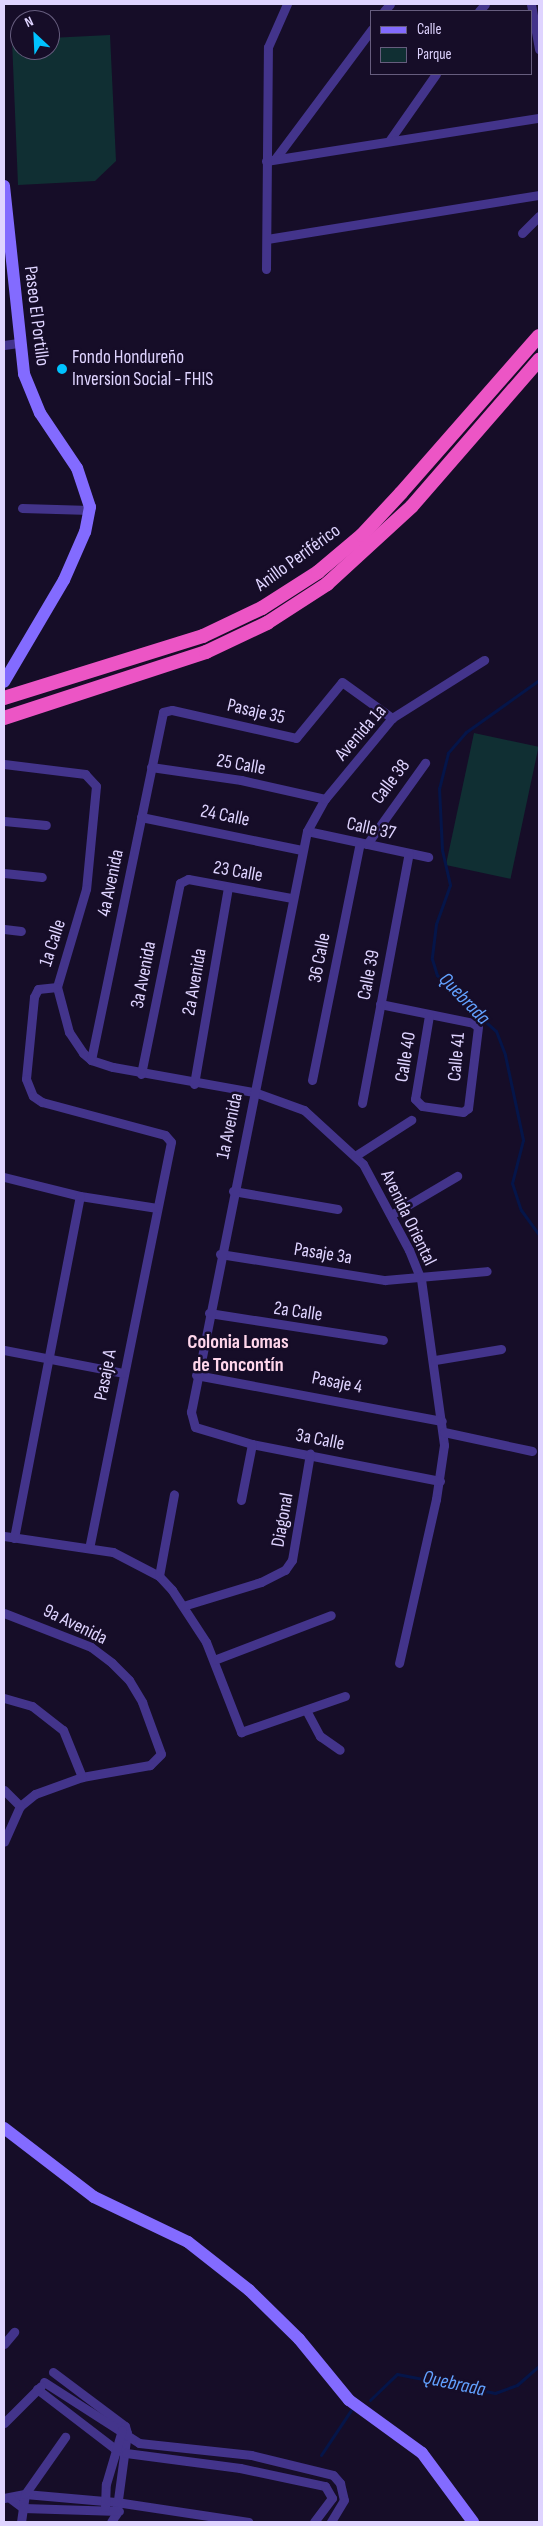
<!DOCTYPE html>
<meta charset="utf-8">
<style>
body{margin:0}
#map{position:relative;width:543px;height:2526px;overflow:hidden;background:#160d28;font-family:"Sofia Sans Condensed",sans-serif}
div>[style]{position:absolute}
.green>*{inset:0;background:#102f33;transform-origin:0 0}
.stream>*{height:3px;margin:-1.5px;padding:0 1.5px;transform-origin:1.5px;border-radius:1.5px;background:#051549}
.minor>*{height:9px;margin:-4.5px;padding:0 4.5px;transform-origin:4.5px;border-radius:4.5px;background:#43348b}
.secondary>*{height:12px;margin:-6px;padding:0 6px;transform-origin:6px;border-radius:6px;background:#836bff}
.trunk>*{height:14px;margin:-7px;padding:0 7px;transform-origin:7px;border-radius:7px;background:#ec55c5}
.dots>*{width:14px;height:14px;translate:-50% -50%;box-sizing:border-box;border:2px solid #160d28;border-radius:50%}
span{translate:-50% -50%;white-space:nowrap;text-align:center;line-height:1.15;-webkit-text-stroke:5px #160d28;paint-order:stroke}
.street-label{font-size:19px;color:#dfd4ff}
.poi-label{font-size:19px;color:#dfd4ff}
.left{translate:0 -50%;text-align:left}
.water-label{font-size:20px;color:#62a1ff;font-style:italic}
.neighbourhood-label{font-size:20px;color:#ffd6eb;font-weight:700}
.frame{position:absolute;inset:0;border:5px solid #dfd4ff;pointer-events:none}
.legend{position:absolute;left:370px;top:10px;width:162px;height:65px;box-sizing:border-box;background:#160d28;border:1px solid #665d7e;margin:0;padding:6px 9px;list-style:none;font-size:15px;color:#dfd4ff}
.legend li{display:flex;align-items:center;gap:10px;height:25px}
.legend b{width:25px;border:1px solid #665d7e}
.north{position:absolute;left:10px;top:10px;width:50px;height:50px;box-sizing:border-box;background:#160d28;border:1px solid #665d7e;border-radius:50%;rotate:335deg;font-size:14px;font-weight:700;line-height:20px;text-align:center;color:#dfd4ff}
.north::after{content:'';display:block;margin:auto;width:18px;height:22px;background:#00c3ff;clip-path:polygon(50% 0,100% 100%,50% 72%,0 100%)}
</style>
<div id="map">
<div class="green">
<div style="clip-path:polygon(110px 35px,116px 161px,95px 181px,18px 185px,12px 40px,20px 40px,20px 50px,50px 50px,50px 38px)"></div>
<div style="left:474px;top:733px;width:66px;height:135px;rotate:12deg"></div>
</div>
<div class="stream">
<div style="left:539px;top:680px;width:90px;rotate:144.5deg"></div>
<div style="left:466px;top:732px;width:28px;rotate:131deg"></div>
<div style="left:448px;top:753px;width:36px;rotate:104deg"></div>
<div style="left:439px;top:788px;width:62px;rotate:87.2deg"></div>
<div style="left:442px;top:850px;width:36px;rotate:77deg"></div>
<div style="left:450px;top:885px;width:41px;rotate:109.7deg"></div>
<div style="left:436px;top:924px;width:35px;rotate:97deg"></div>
<div style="left:432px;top:959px;width:17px;rotate:73deg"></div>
<div style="left:437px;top:975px;width:24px;rotate:48deg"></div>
<div style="left:453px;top:993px;width:57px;rotate:41.5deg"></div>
<div style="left:496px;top:1031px;width:26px;rotate:69deg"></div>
<div style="left:505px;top:1055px;width:87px;rotate:78deg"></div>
<div style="left:523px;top:1140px;width:44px;rotate:104.3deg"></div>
<div style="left:512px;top:1183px;width:28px;rotate:72deg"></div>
<div style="left:521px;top:1210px;width:31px;rotate:54deg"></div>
<div style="left:370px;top:2400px;width:37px;rotate:-44deg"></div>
<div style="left:397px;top:2374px;width:100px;rotate:11deg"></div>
<div style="left:495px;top:2393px;width:23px;rotate:-20deg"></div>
<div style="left:517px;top:2385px;width:29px;rotate:-41deg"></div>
<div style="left:321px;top:2455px;width:54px;rotate:-56.3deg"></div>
</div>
<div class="minor">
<div style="left:531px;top:4px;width:46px;rotate:79.9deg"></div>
<div style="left:384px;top:11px;width:9px;rotate:-49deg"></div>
<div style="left:479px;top:11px;width:9px;rotate:-49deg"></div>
<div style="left:389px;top:141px;width:82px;rotate:-55deg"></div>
<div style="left:275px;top:159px;width:162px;rotate:-53.3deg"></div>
<div style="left:266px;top:161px;width:276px;rotate:-9deg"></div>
<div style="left:522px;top:233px;width:24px;rotate:-45deg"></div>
<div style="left:267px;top:239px;width:276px;rotate:-9.2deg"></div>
<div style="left:266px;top:269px;width:222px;rotate:-89.5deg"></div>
<div style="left:268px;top:47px;width:47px;rotate:-66.2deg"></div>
<div style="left:4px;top:345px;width:14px;rotate:-8deg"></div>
<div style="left:22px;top:508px;width:68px;rotate:1.7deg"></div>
<div style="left:4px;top:764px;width:82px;rotate:7deg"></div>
<div style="left:85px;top:774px;width:16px;rotate:47deg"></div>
<div style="left:96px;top:786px;width:103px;rotate:95.5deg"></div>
<div style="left:86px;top:889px;width:102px;rotate:106.5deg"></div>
<div style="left:57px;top:987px;width:47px;rotate:75.1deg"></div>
<div style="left:69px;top:1032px;width:25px;rotate:56deg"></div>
<div style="left:83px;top:1053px;width:11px;rotate:41deg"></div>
<div style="left:91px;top:1060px;width:23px;rotate:18deg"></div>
<div style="left:113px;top:1067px;width:143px;rotate:10.1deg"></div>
<div style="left:254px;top:1092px;width:53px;rotate:19.8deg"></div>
<div style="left:304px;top:1110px;width:80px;rotate:42.5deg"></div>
<div style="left:363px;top:1164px;width:98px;rotate:61.9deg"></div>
<div style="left:409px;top:1250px;width:31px;rotate:68deg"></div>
<div style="left:421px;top:1279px;width:168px;rotate:82.1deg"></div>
<div style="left:444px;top:1445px;width:55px;rotate:98.4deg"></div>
<div style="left:436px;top:1499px;width:168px;rotate:102.7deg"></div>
<div style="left:151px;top:767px;width:91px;rotate:8.2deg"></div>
<div style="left:241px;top:780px;width:86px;rotate:12.7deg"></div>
<div style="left:141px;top:817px;width:164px;rotate:11.6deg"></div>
<div style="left:4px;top:821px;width:42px;rotate:5.4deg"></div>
<div style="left:307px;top:831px;width:124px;rotate:12.1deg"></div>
<div style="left:367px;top:844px;width:100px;rotate:-54.4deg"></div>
<div style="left:4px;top:873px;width:38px;rotate:6deg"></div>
<div style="left:4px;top:929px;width:17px;rotate:7deg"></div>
<div style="left:57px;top:987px;width:19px;rotate:174deg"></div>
<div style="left:38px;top:989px;width:9px;rotate:117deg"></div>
<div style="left:34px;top:997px;width:82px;rotate:95.6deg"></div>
<div style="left:26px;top:1079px;width:18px;rotate:68deg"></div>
<div style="left:33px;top:1096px;width:11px;rotate:34deg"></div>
<div style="left:42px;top:1102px;width:127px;rotate:15deg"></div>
<div style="left:165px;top:1135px;width:9px;rotate:49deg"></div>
<div style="left:171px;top:1142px;width:414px;rotate:101.4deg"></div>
<div style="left:380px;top:1004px;width:95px;rotate:11.5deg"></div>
<div style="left:473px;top:1023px;width:6px;rotate:39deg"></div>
<div style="left:478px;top:1027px;width:82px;rotate:97deg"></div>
<div style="left:468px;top:1108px;width:6px;rotate:141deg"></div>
<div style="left:463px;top:1112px;width:41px;rotate:-171.7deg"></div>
<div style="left:422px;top:1106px;width:10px;rotate:-135deg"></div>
<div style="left:415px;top:1099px;width:85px;rotate:-80.5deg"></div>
<div style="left:91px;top:1060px;width:355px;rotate:-78.3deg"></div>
<div style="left:163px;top:712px;width:9px;rotate:-13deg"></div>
<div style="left:172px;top:710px;width:127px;rotate:12.7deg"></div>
<div style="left:296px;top:738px;width:72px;rotate:-50.6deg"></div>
<div style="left:342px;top:682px;width:62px;rotate:35.8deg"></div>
<div style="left:141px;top:1074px;width:195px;rotate:-78.5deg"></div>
<div style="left:180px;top:883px;width:9px;rotate:-27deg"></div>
<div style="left:188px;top:879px;width:106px;rotate:10.4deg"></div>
<div style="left:312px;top:1080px;width:242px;rotate:-78.6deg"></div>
<div style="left:194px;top:1084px;width:200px;rotate:-80.2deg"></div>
<div style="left:362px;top:1103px;width:254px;rotate:-79.4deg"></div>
<div style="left:355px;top:1156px;width:67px;rotate:-32.7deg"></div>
<div style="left:4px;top:1177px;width:78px;rotate:14deg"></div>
<div style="left:80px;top:1196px;width:78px;rotate:8.9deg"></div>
<div style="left:233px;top:1191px;width:106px;rotate:9.8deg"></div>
<div style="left:391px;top:1215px;width:77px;rotate:-30.6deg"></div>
<div style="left:220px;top:1254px;width:167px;rotate:9deg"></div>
<div style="left:385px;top:1280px;width:102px;rotate:-5deg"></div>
<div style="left:209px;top:1313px;width:176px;rotate:8.8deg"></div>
<div style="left:4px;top:1350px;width:121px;rotate:10.9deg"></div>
<div style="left:435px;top:1360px;width:67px;rotate:-9.5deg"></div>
<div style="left:196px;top:1375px;width:250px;rotate:10.6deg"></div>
<div style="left:444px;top:1432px;width:90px;rotate:12.2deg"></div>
<div style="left:440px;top:1481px;width:192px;rotate:-168.9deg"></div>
<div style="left:252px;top:1444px;width:59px;rotate:-163.4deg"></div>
<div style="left:195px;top:1427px;width:16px;rotate:-105deg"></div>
<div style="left:191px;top:1412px;width:592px;rotate:-78.71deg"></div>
<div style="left:307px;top:831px;width:37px;rotate:-61deg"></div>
<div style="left:325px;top:799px;width:105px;rotate:-50.4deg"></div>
<div style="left:392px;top:718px;width:109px;rotate:-32.2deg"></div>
<div style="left:241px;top:1500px;width:57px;rotate:-78.9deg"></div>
<div style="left:4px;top:1536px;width:110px;rotate:8.4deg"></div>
<div style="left:113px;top:1552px;width:52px;rotate:27.6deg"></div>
<div style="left:159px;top:1576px;width:19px;rotate:47deg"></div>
<div style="left:172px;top:1590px;width:62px;rotate:56.8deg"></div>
<div style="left:206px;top:1642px;width:97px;rotate:68.7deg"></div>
<div style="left:241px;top:1732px;width:110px;rotate:-19.1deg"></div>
<div style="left:14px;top:1538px;width:348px;rotate:-79.1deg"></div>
<div style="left:159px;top:1576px;width:83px;rotate:-79.6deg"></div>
<div style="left:183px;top:1606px;width:82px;rotate:-17.1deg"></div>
<div style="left:261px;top:1582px;width:27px;rotate:-27deg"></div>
<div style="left:285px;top:1570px;width:12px;rotate:-55deg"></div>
<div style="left:292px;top:1560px;width:108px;rotate:-80.4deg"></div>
<div style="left:4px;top:1613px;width:93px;rotate:21.3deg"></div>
<div style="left:91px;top:1647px;width:26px;rotate:37deg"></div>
<div style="left:112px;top:1663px;width:24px;rotate:45deg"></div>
<div style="left:129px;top:1680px;width:26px;rotate:59deg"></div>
<div style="left:142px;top:1702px;width:55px;rotate:69.9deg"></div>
<div style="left:161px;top:1754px;width:16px;rotate:135deg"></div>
<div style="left:150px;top:1765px;width:69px;rotate:170deg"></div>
<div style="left:82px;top:1777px;width:50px;rotate:160.1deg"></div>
<div style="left:35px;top:1794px;width:19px;rotate:141deg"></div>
<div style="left:20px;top:1806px;width:39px;rotate:114deg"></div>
<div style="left:214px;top:1660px;width:125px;rotate:-21deg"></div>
<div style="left:4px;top:1698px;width:29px;rotate:16deg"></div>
<div style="left:32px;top:1706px;width:39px;rotate:38deg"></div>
<div style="left:63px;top:1730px;width:51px;rotate:68deg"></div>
<div style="left:306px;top:1710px;width:30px;rotate:62deg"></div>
<div style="left:320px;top:1736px;width:24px;rotate:35deg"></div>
<div style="left:4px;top:1790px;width:23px;rotate:45deg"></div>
<div style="left:4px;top:2344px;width:16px;rotate:-50deg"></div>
<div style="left:53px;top:2372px;width:90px;rotate:36.9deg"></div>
<div style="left:125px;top:2426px;width:7px;rotate:74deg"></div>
<div style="left:127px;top:2433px;width:82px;rotate:97.7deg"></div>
<div style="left:116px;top:2514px;width:9px;rotate:122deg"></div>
<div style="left:44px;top:2382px;width:113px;rotate:32.7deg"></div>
<div style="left:139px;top:2443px;width:113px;rotate:6.1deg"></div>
<div style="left:251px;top:2455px;width:84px;rotate:13.7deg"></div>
<div style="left:333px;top:2475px;width:11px;rotate:49deg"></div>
<div style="left:340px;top:2483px;width:17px;rotate:77deg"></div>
<div style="left:344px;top:2500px;width:26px;rotate:121deg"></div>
<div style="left:37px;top:2389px;width:97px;rotate:37.5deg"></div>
<div style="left:114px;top:2448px;width:13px;rotate:23deg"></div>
<div style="left:126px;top:2453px;width:115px;rotate:7.5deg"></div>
<div style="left:240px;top:2468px;width:87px;rotate:12deg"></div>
<div style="left:325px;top:2486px;width:14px;rotate:60deg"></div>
<div style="left:332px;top:2498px;width:30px;rotate:127deg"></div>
<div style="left:4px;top:2423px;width:52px;rotate:-45deg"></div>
<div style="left:4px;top:2498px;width:21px;rotate:-11deg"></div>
<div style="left:25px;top:2494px;width:91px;rotate:5deg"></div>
<div style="left:116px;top:2502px;width:134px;rotate:8.6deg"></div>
<div style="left:11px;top:2499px;width:15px;rotate:37deg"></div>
<div style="left:23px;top:2508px;width:96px;rotate:1.8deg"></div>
<div style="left:105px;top:2507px;width:23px;rotate:-88deg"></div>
<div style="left:106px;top:2484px;width:56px;rotate:-73.5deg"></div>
<div style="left:21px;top:2522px;width:28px;rotate:-82deg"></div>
<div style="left:25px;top:2494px;width:70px;rotate:-54.9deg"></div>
</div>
<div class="secondary">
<div style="left:4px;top:186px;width:189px;rotate:83.9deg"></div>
<div style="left:24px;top:374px;width:42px;rotate:67.7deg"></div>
<div style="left:40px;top:413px;width:66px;rotate:56.1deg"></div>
<div style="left:77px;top:468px;width:41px;rotate:71.6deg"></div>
<div style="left:90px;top:507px;width:25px;rotate:101deg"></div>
<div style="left:85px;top:532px;width:52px;rotate:113.6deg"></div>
<div style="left:64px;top:580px;width:118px;rotate:120.5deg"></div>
<div style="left:4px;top:2128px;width:113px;rotate:37.5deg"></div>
<div style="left:94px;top:2197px;width:104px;rotate:25.6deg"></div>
<div style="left:188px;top:2242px;width:78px;rotate:38.2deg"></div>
<div style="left:249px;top:2290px;width:70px;rotate:44.4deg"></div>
<div style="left:299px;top:2339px;width:79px;rotate:50.7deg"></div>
<div style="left:349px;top:2400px;width:90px;rotate:36deg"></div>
<div style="left:422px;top:2453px;width:86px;rotate:53.5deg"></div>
</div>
<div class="trunk">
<div style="left:4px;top:698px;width:208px;rotate:-17.3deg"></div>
<div style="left:203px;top:636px;width:65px;rotate:-25.4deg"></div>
<div style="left:262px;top:608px;width:67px;rotate:-32.7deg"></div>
<div style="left:318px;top:572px;width:57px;rotate:-40.1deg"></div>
<div style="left:362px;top:535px;width:57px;rotate:-47.1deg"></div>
<div style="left:401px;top:493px;width:209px;rotate:-48.7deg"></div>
<div style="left:4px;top:718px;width:213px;rotate:-18.1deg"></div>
<div style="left:206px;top:652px;width:68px;rotate:-25.4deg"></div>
<div style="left:267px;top:623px;width:72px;rotate:-33deg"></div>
<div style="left:327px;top:584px;width:115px;rotate:-42.5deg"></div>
<div style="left:412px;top:506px;width:194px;rotate:-49deg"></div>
</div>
<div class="dots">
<div style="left:62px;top:369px;background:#00c3ff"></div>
</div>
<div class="street-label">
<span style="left:36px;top:316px;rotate:83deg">Paseo El Portillo</span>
<span style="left:298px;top:558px;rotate:-36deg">Anillo Periférico</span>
<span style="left:256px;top:712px;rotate:13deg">Pasaje 35</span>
<span style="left:361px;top:733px;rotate:-49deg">Avenida 1a</span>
<span style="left:241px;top:765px;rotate:10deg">25 Calle</span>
<span style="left:391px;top:782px;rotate:-53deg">Calle 38</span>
<span style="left:225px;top:816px;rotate:11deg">24 Calle</span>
<span style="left:371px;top:829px;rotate:12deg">Calle 37</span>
<span style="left:238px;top:872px;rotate:10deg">23 Calle</span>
<span style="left:111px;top:883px;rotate:-78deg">4a Avenida</span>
<span style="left:53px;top:943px;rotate:-72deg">1a Calle</span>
<span style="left:320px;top:958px;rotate:-79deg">36 Calle</span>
<span style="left:144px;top:975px;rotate:-79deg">3a Avenida</span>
<span style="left:369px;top:975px;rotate:-79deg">Calle 39</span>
<span style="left:195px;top:982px;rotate:-80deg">2a Avenida</span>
<span style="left:406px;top:1057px;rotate:-81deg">Calle 40</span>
<span style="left:457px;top:1057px;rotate:-85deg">Calle 41</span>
<span style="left:230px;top:1126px;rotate:-78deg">1a Avenida</span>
<span style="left:408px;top:1218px;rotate:64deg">Avenida Oriental</span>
<span style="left:323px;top:1254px;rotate:9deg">Pasaje 3a</span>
<span style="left:298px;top:1312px;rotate:8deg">2a Calle</span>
<span style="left:106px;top:1375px;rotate:-79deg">Pasaje A</span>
<span style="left:337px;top:1383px;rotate:11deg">Pasaje 4</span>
<span style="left:320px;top:1440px;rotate:11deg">3a Calle</span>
<span style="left:283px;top:1520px;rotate:-80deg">Diagonal</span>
<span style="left:75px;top:1625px;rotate:26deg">9a Avenida</span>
</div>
<div class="poi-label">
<span class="left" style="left:72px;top:369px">Fondo Hondureño<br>Inversion Social - FHIS</span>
</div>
<div class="water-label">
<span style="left:464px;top:999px;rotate:46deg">Quebrada</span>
<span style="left:454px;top:2384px;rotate:12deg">Quebrada</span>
</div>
<div class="neighbourhood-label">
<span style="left:238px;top:1354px">Colonia Lomas<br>de Toncontín</span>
</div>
<div class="frame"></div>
<ul class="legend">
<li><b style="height:6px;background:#836bff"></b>Calle</li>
<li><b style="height:14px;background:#102f33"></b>Parque</li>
</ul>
<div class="north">N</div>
</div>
